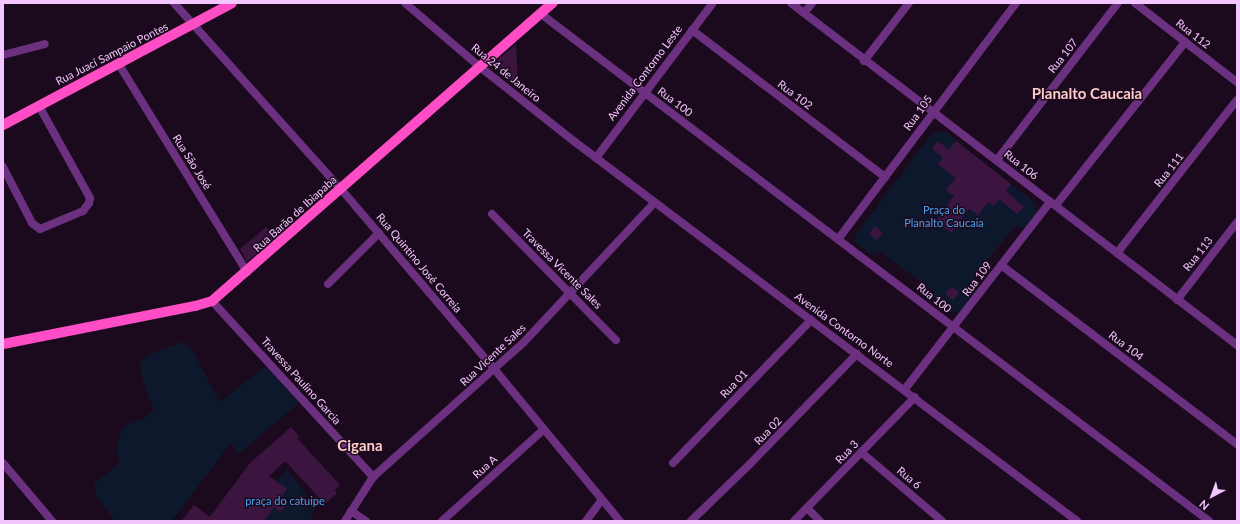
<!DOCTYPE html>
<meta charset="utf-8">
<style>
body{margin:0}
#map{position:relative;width:1240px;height:524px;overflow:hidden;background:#1b0a1d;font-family:Lato,sans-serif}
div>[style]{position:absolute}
.green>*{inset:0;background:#0d182c}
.building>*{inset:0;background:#3c1440}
.street>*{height:8px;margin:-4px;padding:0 4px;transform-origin:4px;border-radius:4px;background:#6c3081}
.primary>*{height:10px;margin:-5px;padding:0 5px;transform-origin:5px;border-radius:5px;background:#ff4dc5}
span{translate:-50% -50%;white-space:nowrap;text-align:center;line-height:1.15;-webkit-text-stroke:3px #1b0a1d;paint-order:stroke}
.street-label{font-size:11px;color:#f4c6ff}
.park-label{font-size:11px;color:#48a0e9}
.district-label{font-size:15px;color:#ffcbc8;font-weight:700}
.frame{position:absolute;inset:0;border:4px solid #f4c6ff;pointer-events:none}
.north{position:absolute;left:1192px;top:476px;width:40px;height:40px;-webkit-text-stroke:3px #1b0a1d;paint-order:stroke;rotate:221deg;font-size:11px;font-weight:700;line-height:16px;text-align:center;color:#f4c6ff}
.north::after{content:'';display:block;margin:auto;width:14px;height:18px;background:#f4c6ff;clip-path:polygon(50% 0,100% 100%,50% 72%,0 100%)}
</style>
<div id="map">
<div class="green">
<div style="clip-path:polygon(944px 131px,1035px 203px,1037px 213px,1025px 228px,1014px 227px,968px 285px,974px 294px,961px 311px,951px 313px,934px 300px,934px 291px,880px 252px,872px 255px,854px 241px,857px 233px,932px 133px)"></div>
<div style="clip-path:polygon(181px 342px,190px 347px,195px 355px,220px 402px,266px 366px,299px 403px,238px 454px,231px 443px,173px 519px,174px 521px,115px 521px,96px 496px,94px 483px,119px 464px,117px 445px,124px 426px,146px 417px,154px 410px,141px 375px,140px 364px,146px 356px)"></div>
<div style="clip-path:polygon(287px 470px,316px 507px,310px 521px,260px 521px,247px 512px)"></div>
</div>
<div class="building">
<div style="clip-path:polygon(516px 44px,518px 88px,493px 64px)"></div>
<div style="clip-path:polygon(938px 141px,949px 150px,956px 141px,1011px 184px,1006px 191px,1024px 207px,1017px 214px,999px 199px,994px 206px,988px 202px,978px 215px,969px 209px,951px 233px,936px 221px,954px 196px,946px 190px,956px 178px,938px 164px,943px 158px,932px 149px)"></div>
<div style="clip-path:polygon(875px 226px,883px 233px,876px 240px,869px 234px)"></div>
<div style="clip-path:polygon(266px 227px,275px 237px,247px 262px,240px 249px)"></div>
<div style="clip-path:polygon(952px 286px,959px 293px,953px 300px,945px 294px)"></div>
<div style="clip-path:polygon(291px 427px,299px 436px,297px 438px,340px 485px,335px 490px,337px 493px,325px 504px,285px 461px,269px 476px,287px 489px,281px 498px,287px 503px,280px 512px,274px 507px,264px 521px,181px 521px,194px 505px,210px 517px,249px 464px)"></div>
</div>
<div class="street">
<div style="left:174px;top:3px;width:250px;rotate:48.1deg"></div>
<div style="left:341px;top:189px;width:238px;rotate:49.6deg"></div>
<div style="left:495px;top:370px;width:196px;rotate:50.4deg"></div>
<div style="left:405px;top:3px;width:99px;rotate:40.5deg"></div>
<div style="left:480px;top:67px;width:121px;rotate:38.3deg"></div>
<div style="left:575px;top:142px;width:629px;rotate:37.05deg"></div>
<div style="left:791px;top:3px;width:562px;rotate:37.48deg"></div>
<div style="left:1135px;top:3px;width:129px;rotate:37.8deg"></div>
<div style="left:804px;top:13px;width:13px;rotate:-51deg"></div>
<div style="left:541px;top:14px;width:839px;rotate:37.2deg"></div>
<div style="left:692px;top:30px;width:243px;rotate:37.3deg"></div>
<div style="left:3px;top:55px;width:43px;rotate:-14.7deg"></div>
<div style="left:864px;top:61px;width:73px;rotate:-52.2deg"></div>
<div style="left:118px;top:63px;width:246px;rotate:58.3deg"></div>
<div style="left:596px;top:158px;width:194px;rotate:-53deg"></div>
<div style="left:997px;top:160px;width:198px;rotate:-52.4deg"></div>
<div style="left:3px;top:167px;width:63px;rotate:62.6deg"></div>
<div style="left:32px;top:223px;width:10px;rotate:37deg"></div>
<div style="left:40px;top:229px;width:47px;rotate:-22.7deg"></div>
<div style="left:83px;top:211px;width:10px;rotate:-53deg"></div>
<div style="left:89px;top:203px;width:5px;rotate:-79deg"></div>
<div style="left:90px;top:198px;width:105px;rotate:-119deg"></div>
<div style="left:1056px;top:205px;width:208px;rotate:-51.6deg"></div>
<div style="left:492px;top:214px;width:177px;rotate:45.5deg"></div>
<div style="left:839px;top:238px;width:294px;rotate:-53deg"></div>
<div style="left:1117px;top:253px;width:194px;rotate:-51.9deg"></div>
<div style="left:1001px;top:265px;width:296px;rotate:37.2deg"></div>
<div style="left:328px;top:284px;width:72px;rotate:-45deg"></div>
<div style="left:1177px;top:300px;width:98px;rotate:-52.4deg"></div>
<div style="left:212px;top:301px;width:239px;rotate:47.5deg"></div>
<div style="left:905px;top:389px;width:237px;rotate:-52.2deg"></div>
<div style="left:861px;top:452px;width:106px;rotate:40.4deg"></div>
<div style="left:3px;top:463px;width:76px;rotate:49.8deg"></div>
<div style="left:673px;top:463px;width:199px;rotate:-46deg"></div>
<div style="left:807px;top:508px;width:18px;rotate:45deg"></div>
<div style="left:351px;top:511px;width:18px;rotate:34deg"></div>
<div style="left:345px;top:521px;width:52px;rotate:-57.5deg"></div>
<div style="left:373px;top:477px;width:203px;rotate:-41.8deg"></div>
<div style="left:524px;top:342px;width:190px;rotate:-46.9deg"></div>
<div style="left:442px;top:521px;width:136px;rotate:-42deg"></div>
<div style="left:586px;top:521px;width:26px;rotate:-53deg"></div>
<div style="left:691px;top:521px;width:81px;rotate:-44deg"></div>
<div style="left:749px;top:465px;width:155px;rotate:-45.8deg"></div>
<div style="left:794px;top:521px;width:173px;rotate:-45.7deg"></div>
</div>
<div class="primary">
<div style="left:3px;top:125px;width:259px;rotate:-28deg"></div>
<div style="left:3px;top:344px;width:196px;rotate:-11.2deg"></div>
<div style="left:195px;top:306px;width:18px;rotate:-16deg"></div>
<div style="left:212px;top:301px;width:453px;rotate:-41.2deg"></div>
</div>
<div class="street-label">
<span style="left:1193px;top:34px;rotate:38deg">Rua 112</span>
<span style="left:112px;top:54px;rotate:-27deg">Rua Juací Sampaio Pontes</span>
<span style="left:1063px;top:56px;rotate:-52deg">Rua 107</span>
<span style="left:506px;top:73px;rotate:39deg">Rua 24 de Janeiro</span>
<span style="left:645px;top:73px;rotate:-53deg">Avenida Contorno Leste</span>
<span style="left:795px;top:95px;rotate:37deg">Rua 102</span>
<span style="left:675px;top:102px;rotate:37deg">Rua 100</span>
<span style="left:918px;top:113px;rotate:-54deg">Rua 105</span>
<span style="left:192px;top:162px;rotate:58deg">Rua São José</span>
<span style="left:1021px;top:165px;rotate:38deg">Rua 106</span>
<span style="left:1169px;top:170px;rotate:-52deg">Rua 111</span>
<span style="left:295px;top:214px;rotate:-42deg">Rua Barão de Ibiapaba</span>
<span style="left:1198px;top:254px;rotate:-52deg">Rua 113</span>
<span style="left:419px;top:263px;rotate:50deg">Rua Quintino José Correia</span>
<span style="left:562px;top:269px;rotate:45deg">Travessa Vicente Sales</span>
<span style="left:977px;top:279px;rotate:-53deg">Rua 109</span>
<span style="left:934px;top:298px;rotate:38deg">Rua 100</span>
<span style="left:844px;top:330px;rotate:36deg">Avenida Contorno Norte</span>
<span style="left:1126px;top:346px;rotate:37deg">Rua 104</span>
<span style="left:493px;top:355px;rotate:-43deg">Rua Vicente Sales</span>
<span style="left:301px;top:381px;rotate:48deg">Travessa Paulino Garcia</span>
<span style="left:734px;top:384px;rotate:-46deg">Rua 01</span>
<span style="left:768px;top:431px;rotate:-46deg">Rua 02</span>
<span style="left:847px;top:452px;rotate:-47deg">Rua 3</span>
<span style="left:485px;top:467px;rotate:-42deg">Rua A</span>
<span style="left:909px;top:478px;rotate:40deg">Rua 6</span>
</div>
<div class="park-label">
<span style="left:944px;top:217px">Praça do<br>Planalto Caucaia</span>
<span style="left:285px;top:501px">praça do catuipe</span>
</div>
<div class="district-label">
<span style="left:1087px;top:94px">Planalto Caucaia</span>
<span style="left:360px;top:446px">Cigana</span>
</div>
<div class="frame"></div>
<div class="north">N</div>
</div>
